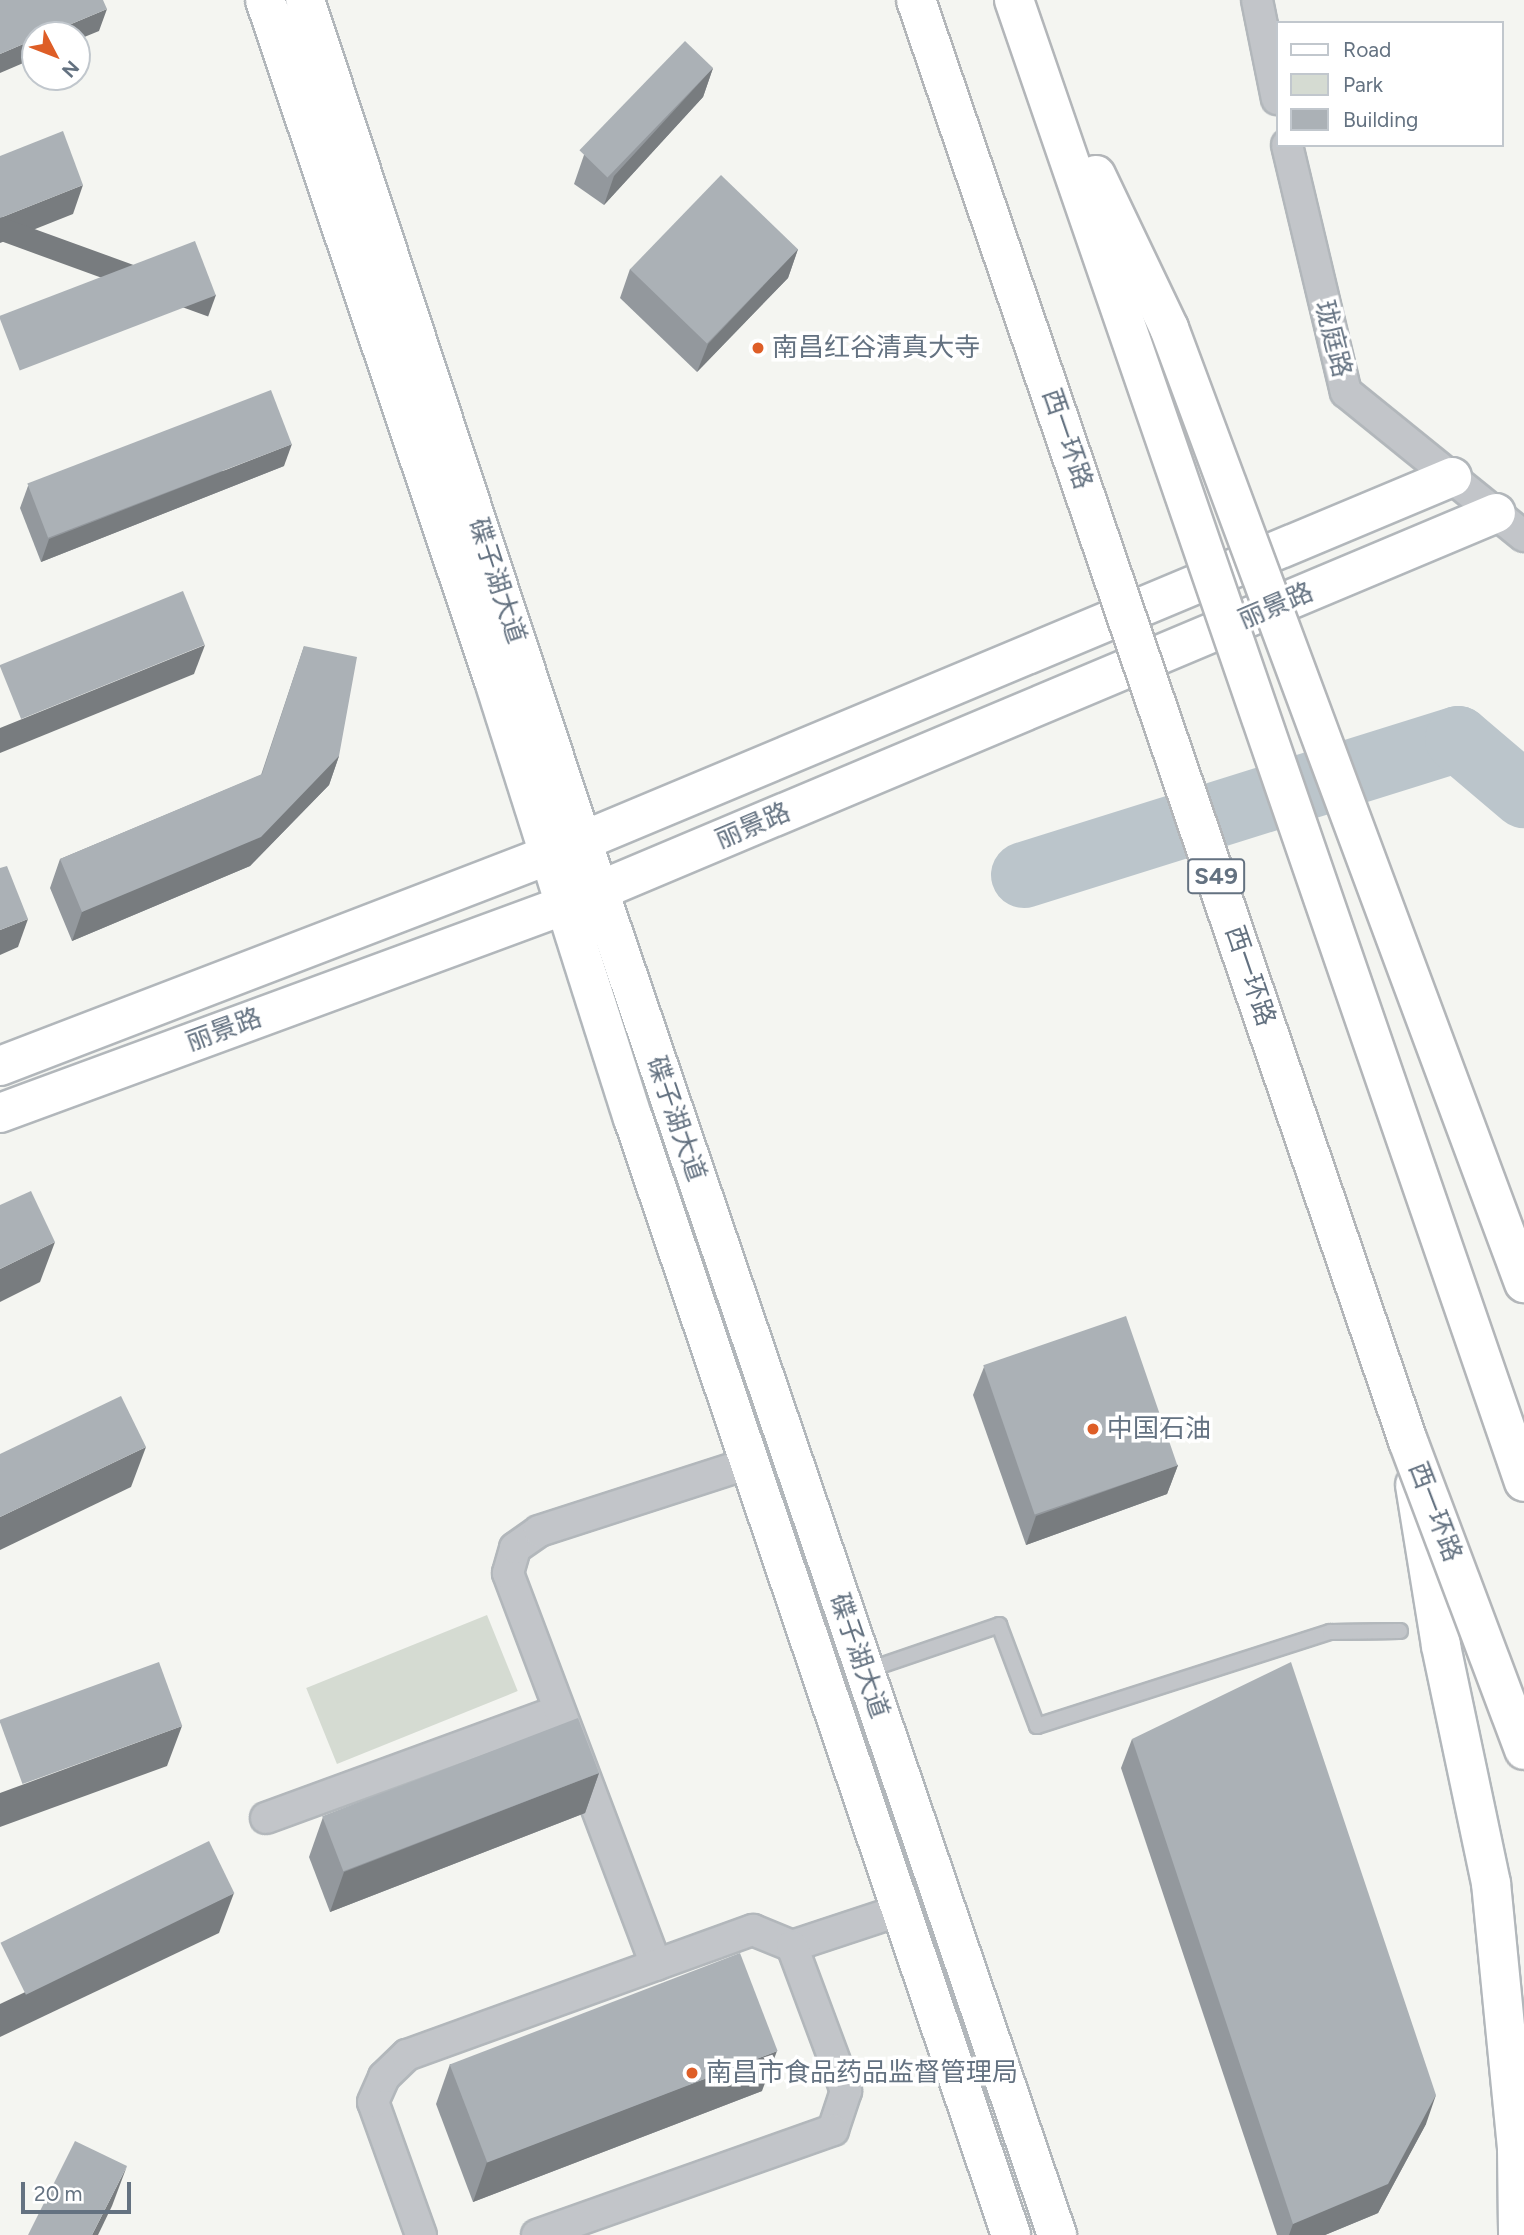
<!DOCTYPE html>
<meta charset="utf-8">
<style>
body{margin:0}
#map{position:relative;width:1524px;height:2235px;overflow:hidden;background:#f4f5f1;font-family:Figtree,"Noto Sans SC",sans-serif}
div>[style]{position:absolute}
.green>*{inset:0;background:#d5dbd2;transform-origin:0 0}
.river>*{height:66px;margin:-33px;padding:0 33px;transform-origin:33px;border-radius:33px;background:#bbc5cb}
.roads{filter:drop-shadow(2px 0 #b2b7bb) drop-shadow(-2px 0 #b2b7bb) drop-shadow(0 2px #b2b7bb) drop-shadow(0 -2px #b2b7bb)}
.lane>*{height:14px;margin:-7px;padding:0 7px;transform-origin:7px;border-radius:7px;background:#c2c5c9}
.street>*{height:30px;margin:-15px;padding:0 15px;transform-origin:15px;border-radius:15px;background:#c2c5c9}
.secondary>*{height:38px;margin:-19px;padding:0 19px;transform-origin:19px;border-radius:19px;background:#fff}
.highway>*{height:38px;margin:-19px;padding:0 19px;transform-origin:19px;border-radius:19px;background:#fff}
.bridges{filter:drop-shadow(2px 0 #b3b6b9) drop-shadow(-2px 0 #b3b6b9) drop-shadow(0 2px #b3b6b9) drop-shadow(0 -2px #b3b6b9)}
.highway-bridge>*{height:38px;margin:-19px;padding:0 19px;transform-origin:19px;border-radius:19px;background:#fff}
.wall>*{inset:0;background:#93989d}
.shaded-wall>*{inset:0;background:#787c7f;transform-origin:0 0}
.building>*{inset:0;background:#abb1b6;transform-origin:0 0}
.dots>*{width:19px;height:19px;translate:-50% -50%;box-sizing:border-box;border:4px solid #fff;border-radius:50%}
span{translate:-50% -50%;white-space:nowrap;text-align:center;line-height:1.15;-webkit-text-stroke:7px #fff;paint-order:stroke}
.shield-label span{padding:2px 5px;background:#fff;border:2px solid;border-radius:5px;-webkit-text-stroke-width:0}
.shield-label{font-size:24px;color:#647281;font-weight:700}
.street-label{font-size:26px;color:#647281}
.poi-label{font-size:26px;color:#647281}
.left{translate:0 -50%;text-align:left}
.legend{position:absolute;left:1276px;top:21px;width:228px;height:126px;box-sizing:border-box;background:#fff;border:2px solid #c1c7cd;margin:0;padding:9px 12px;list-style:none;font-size:21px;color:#647281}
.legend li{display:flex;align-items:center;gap:14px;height:35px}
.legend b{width:35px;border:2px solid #c1c7cd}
.north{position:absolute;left:21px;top:21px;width:70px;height:70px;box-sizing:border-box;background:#fff;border:2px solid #c1c7cd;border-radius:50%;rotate:132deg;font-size:19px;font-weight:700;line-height:28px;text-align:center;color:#647281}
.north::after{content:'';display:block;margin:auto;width:24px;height:32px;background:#de5e27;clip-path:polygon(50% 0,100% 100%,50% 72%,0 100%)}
.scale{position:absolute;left:21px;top:2182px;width:110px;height:32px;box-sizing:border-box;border:4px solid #647281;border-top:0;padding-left:9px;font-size:21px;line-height:24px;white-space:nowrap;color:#647281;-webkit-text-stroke:5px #fff;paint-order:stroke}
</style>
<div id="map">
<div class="green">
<div style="left:487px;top:1615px;width:82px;height:195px;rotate:68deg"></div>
</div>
<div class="river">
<div style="left:1024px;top:875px;width:455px;rotate:-17.4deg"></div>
<div style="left:1458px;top:739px;width:87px;rotate:40.3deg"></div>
</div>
<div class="roads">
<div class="lane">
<div style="left:865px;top:1671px;width:142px;rotate:-18.9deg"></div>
<div style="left:999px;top:1625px;width:108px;rotate:69.4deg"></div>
<div style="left:1037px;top:1726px;width:308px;rotate:-17.8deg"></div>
<div style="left:1330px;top:1632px;width:70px;rotate:-0.8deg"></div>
</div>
<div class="street">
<div style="left:1257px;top:0;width:101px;rotate:78.6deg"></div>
<div style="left:1287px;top:145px;width:254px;rotate:76.6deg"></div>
<div style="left:1346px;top:392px;width:229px;rotate:39deg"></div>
<div style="left:266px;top:1818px;width:312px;rotate:-20.1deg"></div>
<div style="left:792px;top:1946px;width:115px;rotate:-18.3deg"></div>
<div style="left:656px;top:1965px;width:419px;rotate:-110.7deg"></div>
<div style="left:508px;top:1573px;width:26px;rotate:-74deg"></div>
<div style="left:515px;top:1548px;width:29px;rotate:-35deg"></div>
<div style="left:539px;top:1531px;width:221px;rotate:-17.9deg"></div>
<div style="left:421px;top:2235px;width:141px;rotate:-109.8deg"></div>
<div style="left:373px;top:2102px;width:27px;rotate:-66deg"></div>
<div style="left:384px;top:2077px;width:32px;rotate:-44deg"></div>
<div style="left:407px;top:2055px;width:368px;rotate:-19.9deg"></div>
<div style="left:753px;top:1930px;width:42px;rotate:22.3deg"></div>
<div style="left:792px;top:1946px;width:155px;rotate:69.6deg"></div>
<div style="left:846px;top:2091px;width:41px;rotate:108.4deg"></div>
<div style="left:833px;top:2130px;width:314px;rotate:160.5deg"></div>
</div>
<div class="secondary">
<div style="left:265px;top:0;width:722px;rotate:71.41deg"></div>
<div style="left:495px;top:684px;width:455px;rotate:72.4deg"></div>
<div style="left:633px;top:1118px;width:1179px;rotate:71.3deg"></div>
<div style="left:305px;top:0;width:885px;rotate:71.77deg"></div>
<div style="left:582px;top:841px;width:1473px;rotate:71.18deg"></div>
<div style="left:0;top:1066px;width:588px;rotate:-21.02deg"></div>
<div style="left:549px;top:855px;width:979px;rotate:-22.71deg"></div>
<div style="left:0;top:1113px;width:602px;rotate:-20.21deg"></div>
<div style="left:565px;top:905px;width:1010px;rotate:-22.83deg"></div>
</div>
<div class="highway">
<div style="left:1415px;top:1485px;width:163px;rotate:80.8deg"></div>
<div style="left:1441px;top:1646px;width:242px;rotate:78.1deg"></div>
<div style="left:1491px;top:1883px;width:267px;rotate:84.4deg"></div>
<div style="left:1517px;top:2149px;width:86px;rotate:89.3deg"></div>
</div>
</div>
<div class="bridges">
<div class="highway-bridge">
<div style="left:916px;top:0;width:1523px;rotate:71.15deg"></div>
<div style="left:1408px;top:1441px;width:330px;rotate:69.4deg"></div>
<div style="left:1014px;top:0;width:1567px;rotate:71.01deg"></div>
<div style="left:1096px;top:175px;width:170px;rotate:64.5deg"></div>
<div style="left:1169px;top:328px;width:1019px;rotate:69.61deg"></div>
</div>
</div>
<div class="wall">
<div style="clip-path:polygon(713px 68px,703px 97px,604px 205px,574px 184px,584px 155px)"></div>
<div style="clip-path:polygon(798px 249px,788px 278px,697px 372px,620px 298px,630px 269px)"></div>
<div style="clip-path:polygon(284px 466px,41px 562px,20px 508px,28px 486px)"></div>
<div style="clip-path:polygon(304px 646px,339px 756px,329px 785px,250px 866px,72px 941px,50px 888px,60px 859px,261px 775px)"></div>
<div style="clip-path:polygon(984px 1367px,1178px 1465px,1167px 1494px,1026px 1545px,973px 1395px)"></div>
<div style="clip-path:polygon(1132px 1739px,1426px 2124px,1378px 2213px,1325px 2235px,1277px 2235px,1121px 1768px)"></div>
<div style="clip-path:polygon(599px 1773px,585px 1813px,330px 1912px,309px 1857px,323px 1817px)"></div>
<div style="clip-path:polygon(450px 2064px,762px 2091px,473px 2202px,436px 2104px)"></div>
</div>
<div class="shaded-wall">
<div style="clip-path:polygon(107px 9px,99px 31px,77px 40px,77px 35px,45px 35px)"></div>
<div style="clip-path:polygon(35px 39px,35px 58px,0 73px,0 54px)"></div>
<div style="clip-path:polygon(713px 68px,703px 97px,604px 205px,614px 176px)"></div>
<div style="clip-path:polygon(83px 185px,73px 214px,0 243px,0 218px)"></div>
<div style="clip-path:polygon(798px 249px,788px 278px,697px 372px,708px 344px)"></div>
<div style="left:216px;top:295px;width:23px;height:232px;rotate:110deg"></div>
<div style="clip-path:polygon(292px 444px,284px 466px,41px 562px,49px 539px)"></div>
<div style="clip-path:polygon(205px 645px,194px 674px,0 753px,0 728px)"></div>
<div style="clip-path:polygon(339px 756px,329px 785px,250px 866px,72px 941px,82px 912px)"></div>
<div style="clip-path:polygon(28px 919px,18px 947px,0 955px,0 930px)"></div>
<div style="clip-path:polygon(55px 1242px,40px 1282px,0 1302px,0 1269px)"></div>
<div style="clip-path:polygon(146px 1447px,131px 1487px,0 1550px,0 1517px)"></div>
<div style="clip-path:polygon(1178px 1465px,1167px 1494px,1026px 1545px,1036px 1516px)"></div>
<div style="clip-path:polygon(182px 1726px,167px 1766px,0 1827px,0 1793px)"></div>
<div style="clip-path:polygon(599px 1773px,585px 1813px,330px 1912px,344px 1872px)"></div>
<div style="clip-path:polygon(234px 1893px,219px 1933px,0 2037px,0 2004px)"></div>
<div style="clip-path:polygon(777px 2051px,762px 2091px,473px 2202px,487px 2162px)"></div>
<div style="clip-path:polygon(1436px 2095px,1426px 2124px,1378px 2213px,1325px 2235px,1289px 2235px,1293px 2224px)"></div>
<div style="clip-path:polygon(127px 2166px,112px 2206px,98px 2235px,92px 2235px)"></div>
</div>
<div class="building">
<div style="clip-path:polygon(0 0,103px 0,107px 9px,45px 35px,35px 35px,35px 39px,0 54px)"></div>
<div style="left:685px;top:41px;width:39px;height:152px;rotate:44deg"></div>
<div style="clip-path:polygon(63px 131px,83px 185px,0 218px,0 156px)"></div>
<div style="left:721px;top:175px;width:107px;height:131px;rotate:44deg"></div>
<div style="left:195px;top:241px;width:58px;height:210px;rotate:69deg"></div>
<div style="left:271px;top:390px;width:58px;height:261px;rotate:69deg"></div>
<div style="left:183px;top:591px;width:58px;height:198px;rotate:68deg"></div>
<div style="clip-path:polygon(304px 646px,357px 657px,339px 756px,261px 837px,82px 912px,60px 859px,262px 774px)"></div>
<div style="clip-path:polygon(7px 866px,28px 919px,0 930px,0 868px)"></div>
<div style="clip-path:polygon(31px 1191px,55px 1242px,0 1269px,0 1205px)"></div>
<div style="left:1126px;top:1316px;width:158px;height:151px;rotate:71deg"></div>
<div style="clip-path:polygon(121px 1396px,146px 1447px,0 1517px,0 1454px)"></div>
<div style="left:159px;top:1662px;width:68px;height:170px;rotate:70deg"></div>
<div style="clip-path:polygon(1291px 1662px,1436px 2095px,1388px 2184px,1293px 2224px,1132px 1739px)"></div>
<div style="left:578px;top:1718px;width:59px;height:274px;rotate:69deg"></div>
<div style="left:209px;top:1841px;width:58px;height:232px;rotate:64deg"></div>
<div style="left:740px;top:1953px;width:105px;height:311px;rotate:69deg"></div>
<div style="clip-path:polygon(75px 2141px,127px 2166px,92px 2235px,28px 2235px)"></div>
</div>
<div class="dots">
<div style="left:758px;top:348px;background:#de5e27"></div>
<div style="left:1093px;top:1429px;background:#de5e27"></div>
<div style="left:692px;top:2073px;background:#de5e27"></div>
</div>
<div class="shield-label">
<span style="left:1216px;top:876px">S49</span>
</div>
<div class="street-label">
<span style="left:1333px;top:339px;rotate:76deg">珑庭路</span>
<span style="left:1067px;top:439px;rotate:71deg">西一环路</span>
<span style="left:497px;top:581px;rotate:72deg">碟子湖大道</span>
<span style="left:1276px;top:606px;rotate:-23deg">丽景路</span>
<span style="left:753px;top:826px;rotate:-23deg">丽景路</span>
<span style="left:1250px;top:976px;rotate:71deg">西一环路</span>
<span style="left:224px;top:1030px;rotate:-20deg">丽景路</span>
<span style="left:676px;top:1119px;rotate:71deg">碟子湖大道</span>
<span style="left:1435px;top:1512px;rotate:69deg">西一环路</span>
<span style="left:859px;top:1656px;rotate:71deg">碟子湖大道</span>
</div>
<div class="poi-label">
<span class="left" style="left:772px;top:348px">南昌红谷清真大寺</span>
<span class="left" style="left:1107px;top:1429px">中国石油</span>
<span class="left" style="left:706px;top:2073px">南昌市食品药品监督管理局</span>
</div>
<ul class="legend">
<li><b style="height:9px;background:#fff"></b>Road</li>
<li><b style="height:19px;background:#d5dbd2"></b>Park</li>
<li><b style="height:19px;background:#abb1b6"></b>Building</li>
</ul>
<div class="north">N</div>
<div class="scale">20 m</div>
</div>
